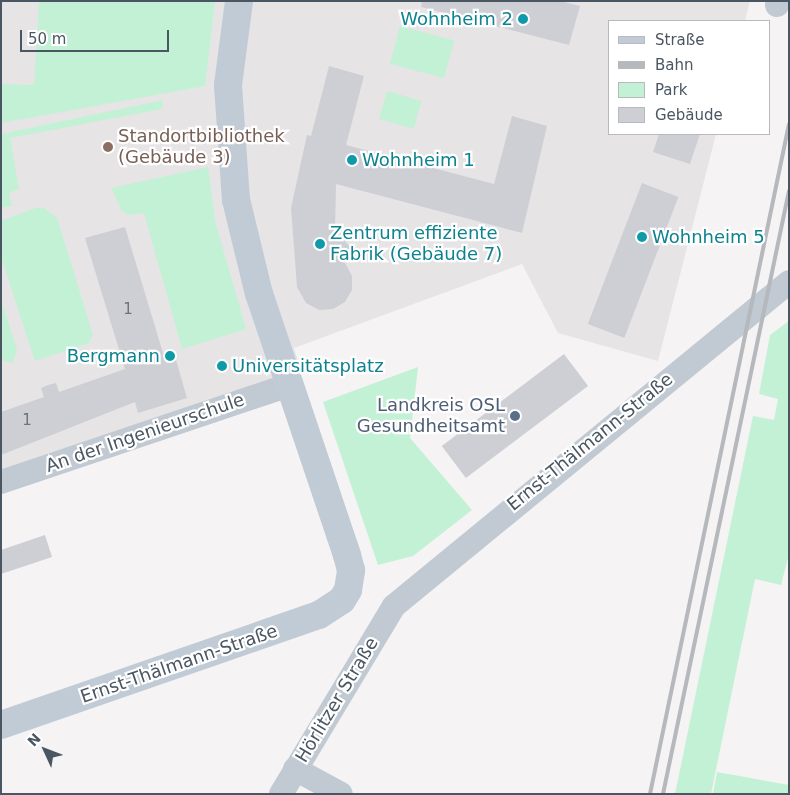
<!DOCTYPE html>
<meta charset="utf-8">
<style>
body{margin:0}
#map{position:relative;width:790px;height:795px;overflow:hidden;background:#f5f3f3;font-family:"DejaVu Sans",sans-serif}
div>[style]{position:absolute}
.education>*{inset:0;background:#e6e4e5}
.green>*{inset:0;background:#c3f1d5;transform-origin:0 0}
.building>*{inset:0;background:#cdcfd5;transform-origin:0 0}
.street>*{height:24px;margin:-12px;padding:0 12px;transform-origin:12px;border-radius:12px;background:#c1cad2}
.secondary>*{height:28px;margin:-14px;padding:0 14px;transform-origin:14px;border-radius:14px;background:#c1cbd6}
.rail>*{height:4px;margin:-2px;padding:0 2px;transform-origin:2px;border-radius:2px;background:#b5b8bd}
.dots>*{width:14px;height:14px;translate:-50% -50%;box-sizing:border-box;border:2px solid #fff;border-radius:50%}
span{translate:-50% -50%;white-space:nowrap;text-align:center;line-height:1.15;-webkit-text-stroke:4.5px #fff;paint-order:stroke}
.number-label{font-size:15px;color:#6b747e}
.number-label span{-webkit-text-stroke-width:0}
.culture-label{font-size:18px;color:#0d838f}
.right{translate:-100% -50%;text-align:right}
.left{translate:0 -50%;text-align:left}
.education-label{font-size:18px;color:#785e54}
.service-label{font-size:18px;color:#4e5e75}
.street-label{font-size:18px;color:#4a5661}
.frame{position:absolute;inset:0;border:2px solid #4a5661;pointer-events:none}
.legend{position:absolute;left:608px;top:20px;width:162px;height:115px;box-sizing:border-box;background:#fff;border:1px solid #b7bbc0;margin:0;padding:6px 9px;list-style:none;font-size:15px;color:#4a5661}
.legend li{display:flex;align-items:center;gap:10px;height:25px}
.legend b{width:25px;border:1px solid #b7bbc0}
.north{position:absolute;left:20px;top:725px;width:50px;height:50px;-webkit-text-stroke:4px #fff;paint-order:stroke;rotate:313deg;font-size:14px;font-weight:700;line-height:20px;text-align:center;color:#4a5661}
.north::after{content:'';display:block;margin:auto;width:18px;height:22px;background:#4a5661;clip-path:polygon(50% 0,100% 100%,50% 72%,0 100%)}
.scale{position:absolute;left:20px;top:30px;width:149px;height:22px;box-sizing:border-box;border:2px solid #4a5661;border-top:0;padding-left:6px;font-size:15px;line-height:18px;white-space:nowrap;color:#4a5661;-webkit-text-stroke:4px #fff;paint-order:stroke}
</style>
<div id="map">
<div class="education">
<div style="clip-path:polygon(1px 1px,750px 1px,745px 21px,609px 21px,609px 134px,716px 134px,658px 361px,558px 333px,522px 264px,294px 348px,302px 374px,1px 477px)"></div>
</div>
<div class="green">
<div style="clip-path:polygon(39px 1px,215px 1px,205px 86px,1px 123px,1px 84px,34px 85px)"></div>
<div style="left:400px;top:26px;width:56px;height:39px;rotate:15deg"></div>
<div style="left:387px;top:91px;width:36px;height:29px;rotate:16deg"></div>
<div style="clip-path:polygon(163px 100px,162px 109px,10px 138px,19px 189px,9px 193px,12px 206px,1px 208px,1px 134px)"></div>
<div style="clip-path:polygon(208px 167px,215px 221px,246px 329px,182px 349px,144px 213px,128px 215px,122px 211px,111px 188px)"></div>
<div style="clip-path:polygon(36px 208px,44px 208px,57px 218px,93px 335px,89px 343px,35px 361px,1px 257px,1px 221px)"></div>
<div style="clip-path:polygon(1px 301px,17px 349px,13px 363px,1px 360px)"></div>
<div style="clip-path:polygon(789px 321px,789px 554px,781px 585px,755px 579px,711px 794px,675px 794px,753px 416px,774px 420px,778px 399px,759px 394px,770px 335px)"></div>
<div style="clip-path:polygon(418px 367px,410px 438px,472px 510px,413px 556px,378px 565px,323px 402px)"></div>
<div style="clip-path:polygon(717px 772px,789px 785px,789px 794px,713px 794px)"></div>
</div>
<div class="building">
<div style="clip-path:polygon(422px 1px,560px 1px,580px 6px,569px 45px,421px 7px)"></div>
<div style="clip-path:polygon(329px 66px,364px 76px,346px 145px,494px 184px,512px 116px,547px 126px,522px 233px,336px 184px,335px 230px,352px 249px,343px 259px,352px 276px,352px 290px,345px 302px,333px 309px,319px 310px,306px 303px,297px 287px,291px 208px,307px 135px,311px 136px)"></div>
<div style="clip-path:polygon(659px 134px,700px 134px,690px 164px,653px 152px)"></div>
<div style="left:642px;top:183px;width:39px;height:151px;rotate:21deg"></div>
<div style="clip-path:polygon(125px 227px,166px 363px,176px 360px,187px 398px,138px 413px,135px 402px,1px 455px,1px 412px,44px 397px,41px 388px,48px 385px,56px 383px,59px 392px,125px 369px,85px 238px)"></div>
<div style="left:564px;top:354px;width:40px;height:153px;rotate:53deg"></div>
<div style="clip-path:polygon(45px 535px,52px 557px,1px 574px,1px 550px)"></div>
</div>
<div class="street">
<div style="left:777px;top:5px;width:4px;rotate:-76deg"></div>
<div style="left:1px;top:482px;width:304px;rotate:-18.6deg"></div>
<div style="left:295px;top:769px;width:52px;rotate:28.5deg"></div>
<div style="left:281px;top:794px;width:219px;rotate:-59deg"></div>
<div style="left:394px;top:606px;width:511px;rotate:-39.36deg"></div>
</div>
<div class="secondary">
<div style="left:1px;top:725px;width:336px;rotate:-19.1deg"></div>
<div style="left:319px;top:615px;width:27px;rotate:-33deg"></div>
<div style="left:342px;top:600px;width:12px;rotate:-59deg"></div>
<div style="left:348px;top:590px;width:20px;rotate:-81deg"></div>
<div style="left:351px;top:570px;width:16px;rotate:-105deg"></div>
<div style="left:347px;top:555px;width:275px;rotate:-108.6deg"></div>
<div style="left:259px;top:294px;width:97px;rotate:-103.7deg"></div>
<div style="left:236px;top:200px;width:115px;rotate:-94deg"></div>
<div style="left:228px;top:85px;width:85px;rotate:-82.5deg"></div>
</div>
<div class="rail">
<div style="left:650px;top:794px;width:684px;rotate:-78.28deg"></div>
<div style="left:663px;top:794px;width:616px;rotate:-78.2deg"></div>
</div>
<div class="dots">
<div style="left:523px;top:19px;background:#0f9aa8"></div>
<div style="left:108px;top:147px;background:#8d6e63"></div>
<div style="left:352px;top:160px;background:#0f9aa8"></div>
<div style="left:642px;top:237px;background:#0f9aa8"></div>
<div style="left:320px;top:244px;background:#0f9aa8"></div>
<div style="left:170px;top:356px;background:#0f9aa8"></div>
<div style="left:222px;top:366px;background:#0f9aa8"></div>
<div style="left:515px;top:416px;background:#5c6f8a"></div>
</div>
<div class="number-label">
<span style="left:128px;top:310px">1</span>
<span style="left:27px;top:421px">1</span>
</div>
<div class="culture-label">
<span class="right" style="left:513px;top:19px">Wohnheim 2</span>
<span class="left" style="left:362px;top:160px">Wohnheim 1</span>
<span class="left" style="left:330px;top:244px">Zentrum effiziente<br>Fabrik (Gebäude 7)</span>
<span class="left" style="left:652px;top:237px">Wohnheim 5</span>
<span class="right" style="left:160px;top:356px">Bergmann</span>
<span class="left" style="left:232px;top:366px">Universitätsplatz</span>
</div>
<div class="education-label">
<span class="left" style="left:118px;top:147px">Standortbibliothek<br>(Gebäude 3)</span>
</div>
<div class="service-label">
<span class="right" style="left:505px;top:416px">Landkreis OSL<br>Gesundheitsamt</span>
</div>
<div class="street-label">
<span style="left:145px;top:433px;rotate:-19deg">An der Ingenieurschule</span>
<span style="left:590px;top:442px;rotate:-39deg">Ernst-Thälmann-Straße</span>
<span style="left:179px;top:664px;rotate:-19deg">Ernst-Thälmann-Straße</span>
<span style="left:337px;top:700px;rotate:-59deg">Hörlitzer Straße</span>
</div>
<div class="frame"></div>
<ul class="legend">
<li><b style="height:6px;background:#c1cbd6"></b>Straße</li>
<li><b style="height:6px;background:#b5b8bd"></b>Bahn</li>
<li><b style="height:14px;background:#c3f1d5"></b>Park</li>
<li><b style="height:14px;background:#cdcfd5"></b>Gebäude</li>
</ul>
<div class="north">N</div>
<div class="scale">50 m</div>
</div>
